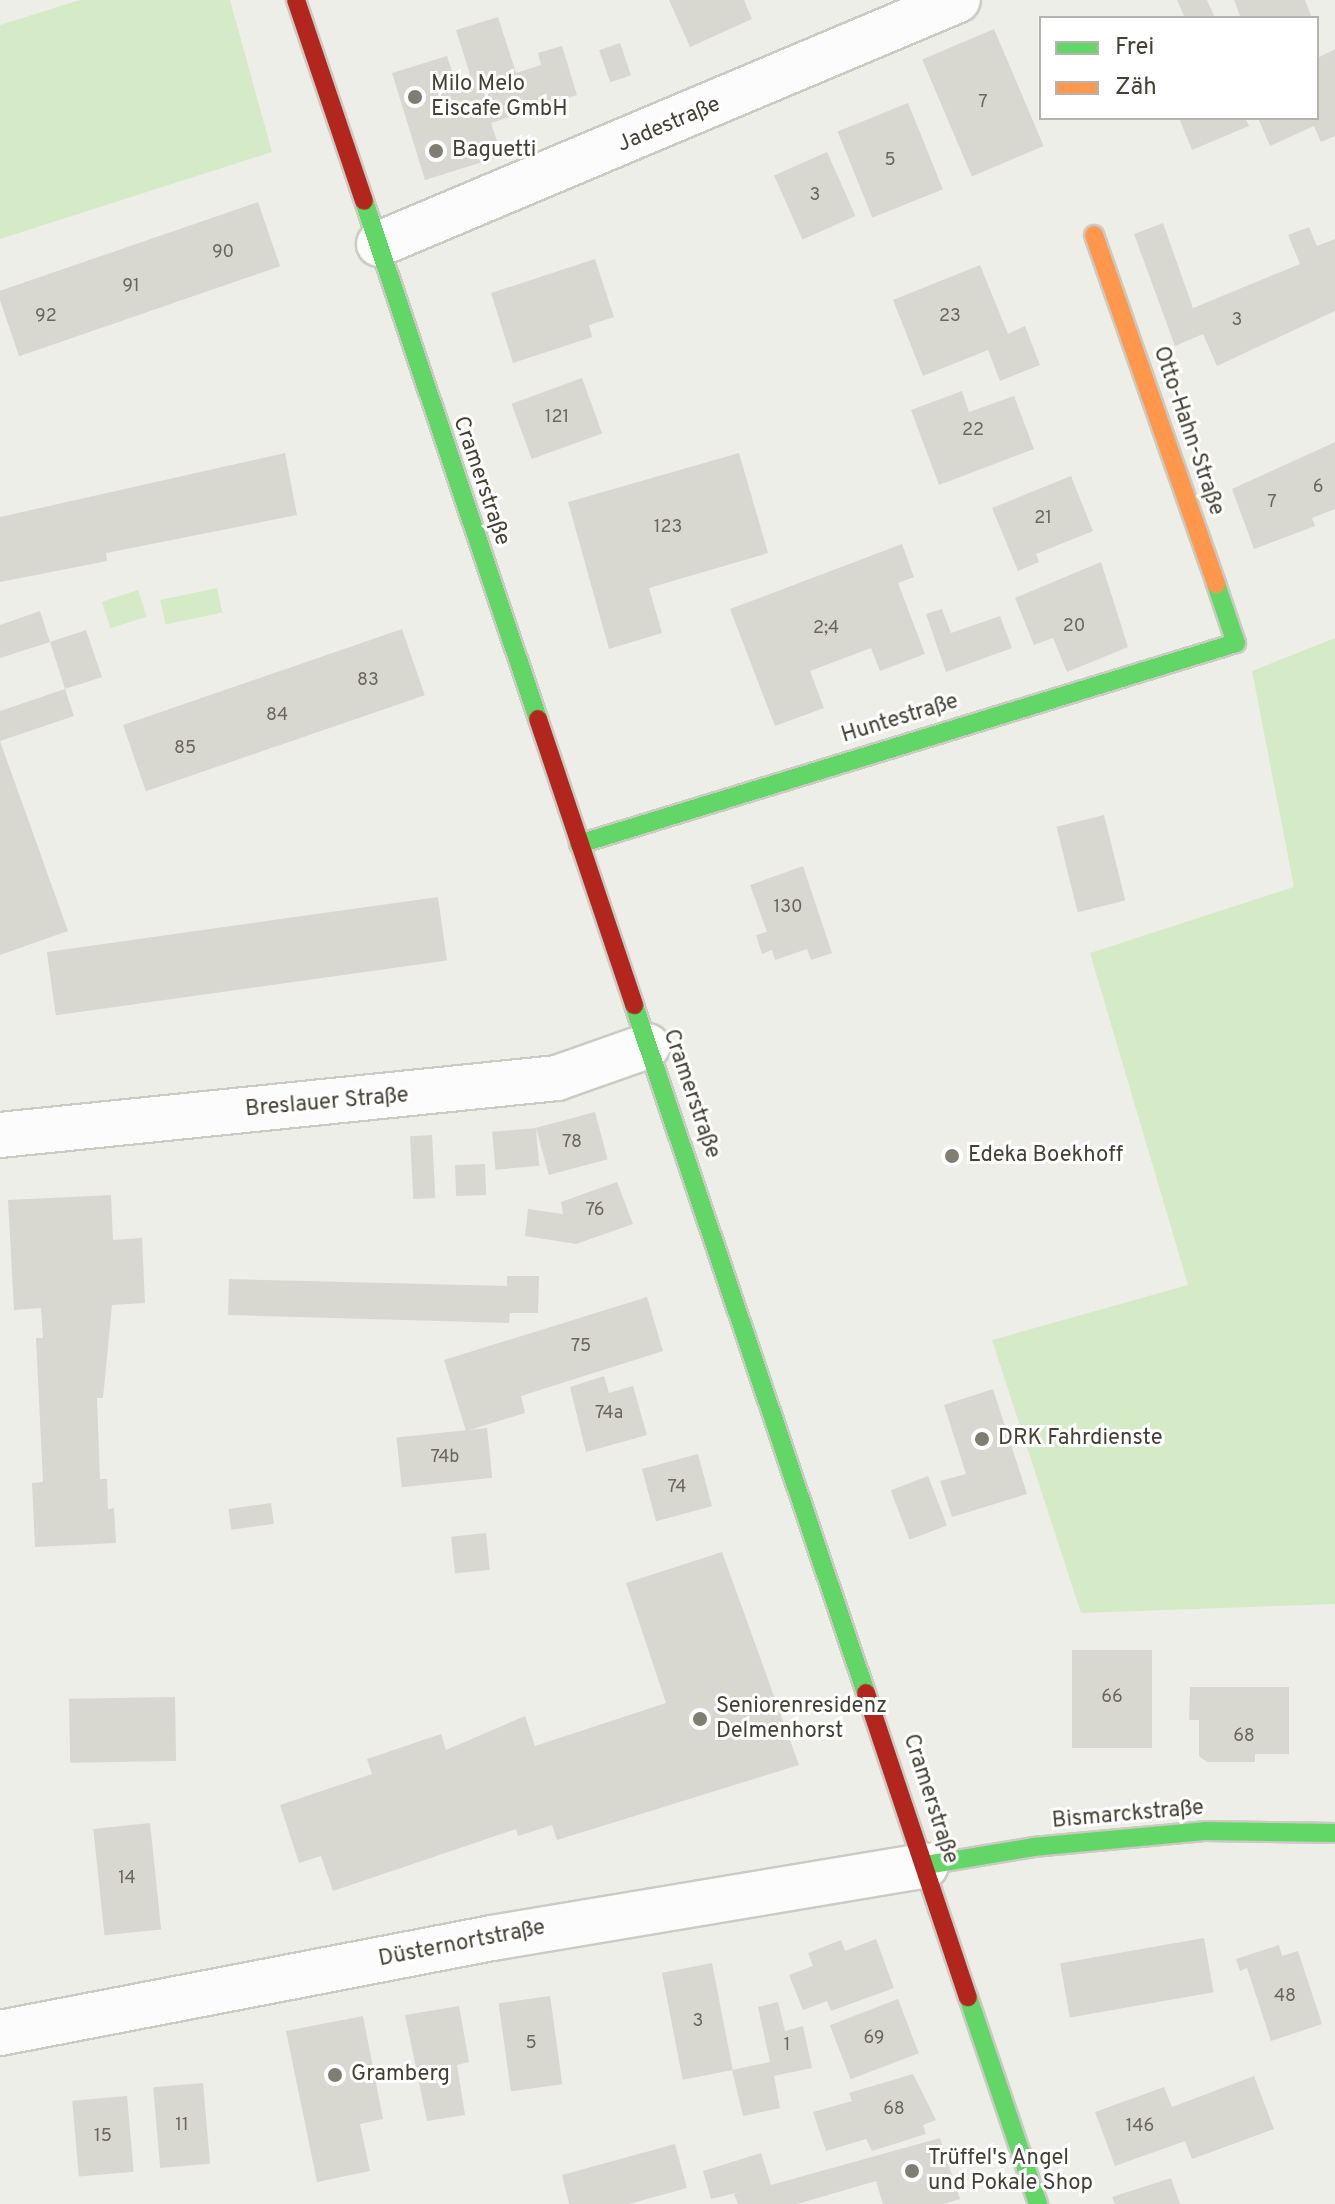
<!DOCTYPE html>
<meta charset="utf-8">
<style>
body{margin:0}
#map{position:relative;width:1335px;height:2204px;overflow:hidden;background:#eeeee8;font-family:Overpass,sans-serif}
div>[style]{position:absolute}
.green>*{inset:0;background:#d5eac7;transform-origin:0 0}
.building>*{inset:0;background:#d8d7d0;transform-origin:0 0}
.roads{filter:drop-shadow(2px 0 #cbcac3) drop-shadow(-2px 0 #cbcac3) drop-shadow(0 2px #cbcac3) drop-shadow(0 -2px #cbcac3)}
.street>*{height:44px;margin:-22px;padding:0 22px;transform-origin:22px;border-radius:22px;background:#fcfcfc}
.fast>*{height:18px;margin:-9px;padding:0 9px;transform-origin:9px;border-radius:9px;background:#63d668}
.slow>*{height:18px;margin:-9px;padding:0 9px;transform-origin:9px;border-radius:9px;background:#ff974d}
.jam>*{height:18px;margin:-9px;padding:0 9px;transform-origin:9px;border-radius:9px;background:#b3261e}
.dots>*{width:22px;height:22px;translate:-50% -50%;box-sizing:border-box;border:4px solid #fff;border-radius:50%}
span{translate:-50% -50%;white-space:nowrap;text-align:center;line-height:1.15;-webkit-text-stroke:6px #fff;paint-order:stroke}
.number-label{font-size:18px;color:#6a675c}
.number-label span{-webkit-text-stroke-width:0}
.poi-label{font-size:22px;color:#444134}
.left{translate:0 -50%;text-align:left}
.street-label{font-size:22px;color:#444134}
.legend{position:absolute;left:1039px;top:16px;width:280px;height:104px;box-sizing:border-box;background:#fff;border:2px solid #b4b3ae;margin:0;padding:10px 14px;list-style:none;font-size:24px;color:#444134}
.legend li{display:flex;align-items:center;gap:16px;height:40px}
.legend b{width:40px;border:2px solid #b4b3ae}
</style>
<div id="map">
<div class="green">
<div style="clip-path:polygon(80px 0,230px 0,272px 152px,0 239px,0 25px)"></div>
<div style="left:217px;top:588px;width:25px;height:58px;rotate:78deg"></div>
<div style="left:138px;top:590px;width:28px;height:38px;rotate:72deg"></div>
<div style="clip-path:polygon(1335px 638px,1335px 1604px,1081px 1613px,992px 1340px,1188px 1285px,1090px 953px,1294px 887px,1252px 671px)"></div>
</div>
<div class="building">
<div style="clip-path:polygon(669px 0,744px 0,752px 19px,690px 47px)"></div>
<div style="clip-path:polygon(1177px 0,1207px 0,1215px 18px,1185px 18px)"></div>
<div style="clip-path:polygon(1234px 0,1305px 0,1312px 18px,1241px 18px)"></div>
<div style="clip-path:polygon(498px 17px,516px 73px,541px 65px,538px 53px,562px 46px,577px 95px,491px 123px,502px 156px,425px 180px,392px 73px,447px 56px,459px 92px,474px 87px,456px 30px)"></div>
<div style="left:994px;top:29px;width:127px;height:78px;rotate:67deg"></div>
<div style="left:620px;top:43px;width:34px;height:22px;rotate:71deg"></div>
<div style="clip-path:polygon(1335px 49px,1335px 136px,1321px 142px,1314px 126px,1270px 146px,1258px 118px,1317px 118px,1317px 58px)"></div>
<div style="left:908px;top:103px;width:93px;height:76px;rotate:68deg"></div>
<div style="clip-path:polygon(1179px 118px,1245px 118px,1249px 126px,1192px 150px)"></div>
<div style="left:827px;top:152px;width:70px;height:58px;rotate:66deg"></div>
<div style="left:258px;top:202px;width:68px;height:276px;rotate:71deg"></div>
<div style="clip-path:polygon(1163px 223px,1193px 308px,1300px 264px,1288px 235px,1309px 227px,1317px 246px,1335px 239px,1335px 311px,1217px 366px,1203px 334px,1175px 346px,1134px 234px)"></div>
<div style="clip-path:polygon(595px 259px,614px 317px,589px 325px,592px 337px,513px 363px,491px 293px)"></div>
<div style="clip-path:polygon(980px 265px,1008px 334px,1025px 326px,1040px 365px,1000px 381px,988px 350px,923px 376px,893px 300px)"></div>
<div style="left:582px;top:378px;width:59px;height:75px;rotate:70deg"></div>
<div style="clip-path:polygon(962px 391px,969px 412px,1014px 396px,1034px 449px,939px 485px,911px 410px)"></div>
<div style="clip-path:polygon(1335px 442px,1335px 509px,1312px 518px,1315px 526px,1254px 549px,1232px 489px)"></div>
<div style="clip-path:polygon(285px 453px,297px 515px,106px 553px,107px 561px,0 582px,0 517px)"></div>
<div style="clip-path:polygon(739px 453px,768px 553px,649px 588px,662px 633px,609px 649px,568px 502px)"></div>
<div style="clip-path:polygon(1071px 476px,1093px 531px,1036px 554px,1039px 562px,1018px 571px,992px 508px)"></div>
<div style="clip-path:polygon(902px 544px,914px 577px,898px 583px,925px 654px,880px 671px,871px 648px,810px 671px,824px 708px,775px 726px,730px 609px)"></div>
<div style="clip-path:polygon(1101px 562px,1128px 647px,1067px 672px,1053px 638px,1034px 645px,1015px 598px)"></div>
<div style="clip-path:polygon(942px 609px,951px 633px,1000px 616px,1012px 648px,946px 672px,926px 614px)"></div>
<div style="clip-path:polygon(40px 611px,50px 642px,0 658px,0 625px)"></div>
<div style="left:402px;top:629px;width:70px;height:295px;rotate:71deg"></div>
<div style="clip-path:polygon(86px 630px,102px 677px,65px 689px,74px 716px,0 741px,0 711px,65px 689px,50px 642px)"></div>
<div style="clip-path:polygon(0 741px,68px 931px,0 955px)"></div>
<div style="left:1104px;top:815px;width:88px;height:49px;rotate:76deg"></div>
<div style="clip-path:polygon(803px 866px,832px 953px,811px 960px,807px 949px,775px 960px,772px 950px,762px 954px,756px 935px,767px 932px,750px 885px)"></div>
<div style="left:438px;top:897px;width:64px;height:395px;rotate:82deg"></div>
<div style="left:595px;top:1112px;width:49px;height:61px;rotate:75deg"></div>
<div style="left:536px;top:1128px;width:38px;height:44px;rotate:85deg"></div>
<div style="left:432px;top:1135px;width:63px;height:22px;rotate:87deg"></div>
<div style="left:485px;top:1164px;width:31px;height:30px;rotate:88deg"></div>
<div style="clip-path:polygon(617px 1182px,633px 1224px,576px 1244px,525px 1236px,528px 1209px,563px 1214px,561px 1202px)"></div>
<div style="clip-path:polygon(111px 1195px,113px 1240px,142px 1238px,145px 1303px,112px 1305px,103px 1398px,97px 1398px,100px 1479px,107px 1479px,108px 1509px,114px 1508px,116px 1543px,35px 1547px,32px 1483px,43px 1482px,36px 1338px,43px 1338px,41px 1308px,14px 1310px,8px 1200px)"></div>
<div style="clip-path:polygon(507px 1276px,539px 1276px,538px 1313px,510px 1313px,509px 1323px,228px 1315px,229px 1279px,507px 1286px)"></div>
<div style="clip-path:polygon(647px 1297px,663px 1351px,521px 1396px,525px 1413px,466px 1431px,444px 1360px)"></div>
<div style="clip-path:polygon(604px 1376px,609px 1393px,633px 1386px,647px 1435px,586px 1452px,570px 1387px)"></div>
<div style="clip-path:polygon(993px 1389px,1027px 1494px,952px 1517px,940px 1481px,966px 1474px,944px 1405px)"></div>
<div style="left:487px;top:1428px;width:50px;height:91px;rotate:84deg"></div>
<div style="left:698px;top:1454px;width:54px;height:58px;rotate:75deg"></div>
<div style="left:928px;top:1476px;width:53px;height:40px;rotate:69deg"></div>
<div style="left:271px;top:1503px;width:21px;height:43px;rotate:82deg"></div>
<div style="left:486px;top:1533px;width:37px;height:35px;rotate:84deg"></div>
<div style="clip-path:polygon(722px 1552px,799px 1765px,557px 1840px,552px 1825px,518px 1836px,516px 1829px,333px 1891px,321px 1856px,299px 1863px,280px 1805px,372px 1774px,367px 1759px,441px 1734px,446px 1750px,525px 1716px,535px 1746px,666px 1703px,626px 1583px)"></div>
<div style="left:1072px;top:1650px;width:80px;height:98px"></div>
<div style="clip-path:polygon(1190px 1687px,1289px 1687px,1289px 1754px,1255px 1754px,1255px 1762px,1207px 1762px,1199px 1756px,1199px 1720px,1189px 1720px)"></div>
<div style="left:175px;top:1697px;width:64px;height:106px;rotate:89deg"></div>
<div style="left:150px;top:1823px;width:107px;height:57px;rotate:84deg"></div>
<div style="left:1204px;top:1938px;width:55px;height:146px;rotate:80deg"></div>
<div style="clip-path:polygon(876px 1939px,894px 1988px,831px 2011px,827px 2001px,803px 2010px,789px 1975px,813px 1966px,808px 1953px,841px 1940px,845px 1951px)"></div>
<div style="clip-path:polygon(1279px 1945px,1282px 1956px,1298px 1951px,1322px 2024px,1271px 2041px,1247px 1968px,1240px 1971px,1236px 1959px)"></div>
<div style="left:712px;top:1963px;width:109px;height:51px;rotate:79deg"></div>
<div style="left:550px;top:1996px;width:89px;height:52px;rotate:82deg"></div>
<div style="left:898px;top:1999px;width:58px;height:73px;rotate:69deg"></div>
<div style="clip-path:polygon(778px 2002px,785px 2031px,803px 2026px,812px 2068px,774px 2076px,780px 2108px,743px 2116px,732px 2070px,770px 2062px,758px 2007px)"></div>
<div style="clip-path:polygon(459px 2006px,469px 2062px,457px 2065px,465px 2115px,427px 2121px,405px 2015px)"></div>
<div style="clip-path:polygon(363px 2016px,383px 2119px,360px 2124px,370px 2171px,317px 2182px,286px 2031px)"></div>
<div style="clip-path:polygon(913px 2074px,936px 2120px,923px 2125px,926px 2134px,872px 2151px,866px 2139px,826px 2151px,813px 2112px,852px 2101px,849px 2093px)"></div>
<div style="clip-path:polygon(1254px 2076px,1274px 2129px,1192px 2159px,1185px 2141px,1115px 2166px,1095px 2112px,1164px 2087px,1172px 2107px)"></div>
<div style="left:203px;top:2083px;width:81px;height:50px;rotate:85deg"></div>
<div style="left:127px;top:2096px;width:76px;height:55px;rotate:85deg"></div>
<div style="clip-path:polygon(940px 2138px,960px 2199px,944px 2204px,883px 2204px,876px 2181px,797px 2204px,738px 2204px,734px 2194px,740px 2192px,711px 2199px,703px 2171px,761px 2153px,771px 2185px)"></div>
<div style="clip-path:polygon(675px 2144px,687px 2188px,629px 2204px,569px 2204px,562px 2175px)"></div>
<div style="clip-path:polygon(1171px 2178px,1180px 2204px,1115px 2204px,1112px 2197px)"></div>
</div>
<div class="roads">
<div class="street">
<div style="left:379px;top:244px;width:628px;rotate:-22.85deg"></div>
<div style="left:0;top:1135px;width:560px;rotate:-5.84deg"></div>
<div style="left:557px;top:1078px;width:96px;rotate:-19.4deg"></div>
<div style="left:0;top:2033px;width:501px;rotate:-10.93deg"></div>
<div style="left:492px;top:1938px;width:440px;rotate:-9.5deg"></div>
</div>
<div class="fast">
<div style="left:364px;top:201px;width:546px;rotate:71.43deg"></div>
<div style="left:579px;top:844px;width:687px;rotate:-17.01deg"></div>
<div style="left:1236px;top:643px;width:62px;rotate:-108.7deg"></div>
<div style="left:634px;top:1005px;width:726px;rotate:71.37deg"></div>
<div style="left:926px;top:1865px;width:109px;rotate:-9.5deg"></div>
<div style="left:1033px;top:1847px;width:172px;rotate:-5.3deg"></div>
<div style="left:1204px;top:1831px;width:131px;rotate:0.9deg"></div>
<div style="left:968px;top:1997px;width:219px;rotate:71.3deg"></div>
</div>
<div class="slow">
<div style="left:1094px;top:235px;width:370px;rotate:70.7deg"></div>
</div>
<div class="jam">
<div style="left:296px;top:0;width:212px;rotate:71.3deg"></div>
<div style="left:538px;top:719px;width:302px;rotate:71.4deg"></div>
<div style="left:866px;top:1693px;width:321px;rotate:71.5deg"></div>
</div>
</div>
<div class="dots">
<div style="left:415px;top:97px;background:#807e73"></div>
<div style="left:436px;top:151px;background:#807e73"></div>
<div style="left:952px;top:1156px;background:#807e73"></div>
<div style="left:982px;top:1439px;background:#807e73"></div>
<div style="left:700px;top:1719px;background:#807e73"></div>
<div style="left:335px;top:2075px;background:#807e73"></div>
<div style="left:912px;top:2171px;background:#807e73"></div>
</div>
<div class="number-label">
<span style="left:983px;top:103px">7</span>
<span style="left:890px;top:161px">5</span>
<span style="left:815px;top:196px">3</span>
<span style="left:223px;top:253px">90</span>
<span style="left:131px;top:287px">91</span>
<span style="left:46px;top:317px">92</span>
<span style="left:950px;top:317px">23</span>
<span style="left:1237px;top:321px">3</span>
<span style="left:557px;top:418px">121</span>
<span style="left:973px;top:431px">22</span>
<span style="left:1318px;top:488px">6</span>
<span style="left:1272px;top:503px">7</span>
<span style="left:1043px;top:519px">21</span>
<span style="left:668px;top:528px">123</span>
<span style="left:1074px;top:627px">20</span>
<span style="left:826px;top:629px">2;4</span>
<span style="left:368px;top:681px">83</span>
<span style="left:277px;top:716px">84</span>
<span style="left:185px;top:749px">85</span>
<span style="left:788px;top:908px">130</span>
<span style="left:572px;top:1143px">78</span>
<span style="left:595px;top:1211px">76</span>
<span style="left:581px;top:1347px">75</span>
<span style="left:609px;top:1414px">74a</span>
<span style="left:445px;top:1458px">74b</span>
<span style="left:677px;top:1488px">74</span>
<span style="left:1112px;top:1698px">66</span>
<span style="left:1244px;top:1737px">68</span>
<span style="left:127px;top:1879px">14</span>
<span style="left:1285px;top:1997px">48</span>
<span style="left:698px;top:2022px">3</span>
<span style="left:874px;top:2039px">69</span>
<span style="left:531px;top:2044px">5</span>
<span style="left:787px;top:2046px">1</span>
<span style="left:894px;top:2110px">68</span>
<span style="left:182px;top:2126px">11</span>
<span style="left:1140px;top:2127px">146</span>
<span style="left:103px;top:2137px">15</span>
</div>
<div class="poi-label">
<span class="left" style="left:431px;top:97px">Milo Melo<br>Eiscafe GmbH</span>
<span class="left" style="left:452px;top:151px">Baguetti</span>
<span class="left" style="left:968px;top:1156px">Edeka Boekhoff</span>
<span class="left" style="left:998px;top:1439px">DRK Fahrdienste</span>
<span class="left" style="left:716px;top:1719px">Seniorenresidenz<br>Delmenhorst</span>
<span class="left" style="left:351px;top:2075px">Gramberg</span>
<span class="left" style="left:928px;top:2171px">Trüffel's Angel<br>und Pokale Shop</span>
</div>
<div class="street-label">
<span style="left:669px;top:125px;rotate:-23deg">Jadestraße</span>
<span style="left:1188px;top:431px;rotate:71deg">Otto-Hahn-Straße</span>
<span style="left:481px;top:481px;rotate:71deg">Cramerstraße</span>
<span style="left:900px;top:719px;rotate:-17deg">Huntestraße</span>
<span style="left:691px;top:1094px;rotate:71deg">Cramerstraße</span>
<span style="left:327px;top:1103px;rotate:-5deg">Breslauer Straße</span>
<span style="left:930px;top:1799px;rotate:72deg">Cramerstraße</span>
<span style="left:1128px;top:1815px;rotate:-5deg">Bismarckstraße</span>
<span style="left:462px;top:1944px;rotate:-11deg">Düsternortstraße</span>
</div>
<ul class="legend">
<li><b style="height:10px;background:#63d668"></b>Frei</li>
<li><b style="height:10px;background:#ff974d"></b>Zäh</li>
</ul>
</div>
